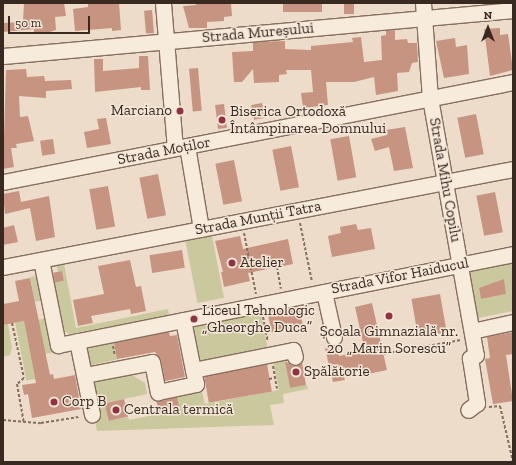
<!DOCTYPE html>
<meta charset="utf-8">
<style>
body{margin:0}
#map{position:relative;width:516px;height:465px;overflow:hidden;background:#ecdcc9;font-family:"Zilla Slab",serif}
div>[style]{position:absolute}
.green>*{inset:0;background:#cac89d;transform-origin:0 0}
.building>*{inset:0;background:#c79481;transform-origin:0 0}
.path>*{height:2px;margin-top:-1px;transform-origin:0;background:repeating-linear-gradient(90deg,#876e5e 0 3px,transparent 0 5px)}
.roads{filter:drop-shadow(1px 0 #876e5e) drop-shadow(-1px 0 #876e5e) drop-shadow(0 1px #876e5e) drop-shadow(0 -1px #876e5e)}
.minor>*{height:15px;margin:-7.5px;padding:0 7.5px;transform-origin:7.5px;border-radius:7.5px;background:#f7ebdb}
.dots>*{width:11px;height:11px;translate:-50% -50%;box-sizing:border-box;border:2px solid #f4e7d8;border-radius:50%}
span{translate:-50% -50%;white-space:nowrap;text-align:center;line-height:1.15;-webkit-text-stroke:3px #f4e7d8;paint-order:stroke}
.street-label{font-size:15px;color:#382921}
.poi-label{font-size:15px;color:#382921}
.right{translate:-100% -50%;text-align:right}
.left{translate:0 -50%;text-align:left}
.frame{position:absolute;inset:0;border:4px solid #382921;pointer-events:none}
.north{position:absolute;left:468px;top:8px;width:40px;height:40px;-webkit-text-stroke:3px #f4e7d8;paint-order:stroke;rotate:0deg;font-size:11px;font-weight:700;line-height:16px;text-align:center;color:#382921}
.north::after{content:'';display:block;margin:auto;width:14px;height:18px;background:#382921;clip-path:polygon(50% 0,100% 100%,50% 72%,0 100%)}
.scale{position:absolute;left:8px;top:16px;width:82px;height:18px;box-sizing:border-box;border:2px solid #382921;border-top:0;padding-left:5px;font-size:12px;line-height:14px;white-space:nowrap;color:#382921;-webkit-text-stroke:3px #f4e7d8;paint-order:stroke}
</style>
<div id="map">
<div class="green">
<div style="left:212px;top:236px;width:63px;height:27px;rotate:79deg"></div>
<div style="clip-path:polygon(evenodd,513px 260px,513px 311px,478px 318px,468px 268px,513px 260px,504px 280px,506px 294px,481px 299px,479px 288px,504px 280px)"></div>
<div style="clip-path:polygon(64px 264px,76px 328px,168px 309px,169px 316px,69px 334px,60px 328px,49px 279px,54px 278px,55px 282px,64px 281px,62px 271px,58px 272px,57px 267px,45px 267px)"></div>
<div style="left:41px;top:275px;width:25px;height:11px;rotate:79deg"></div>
<div style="left:260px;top:309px;width:42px;height:75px;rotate:79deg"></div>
<div style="clip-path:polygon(50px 317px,56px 349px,56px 352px,45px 354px,38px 320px)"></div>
<div style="left:24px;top:321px;width:59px;height:9px;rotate:79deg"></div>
<div style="clip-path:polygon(8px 324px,12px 348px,10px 355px,3px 357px,3px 325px)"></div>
<div style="left:112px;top:336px;width:24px;height:27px;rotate:78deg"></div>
<div style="clip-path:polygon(272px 356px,285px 359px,290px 388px,307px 385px,308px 389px,283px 394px,284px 403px,270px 405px,274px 425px,97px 431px,87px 378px,129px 373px,145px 383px,147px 394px,105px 403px,108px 421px,128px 417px,129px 420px,179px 410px,177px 397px,202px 392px,205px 404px,279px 390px)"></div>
</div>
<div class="building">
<div style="clip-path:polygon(24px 3px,64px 3px,66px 16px,55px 17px,56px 30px,46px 33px,34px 34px,34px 29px,3px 32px,3px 23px,23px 22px)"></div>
<div style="clip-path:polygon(88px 3px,119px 3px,121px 30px,112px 31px,112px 28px,75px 31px,73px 9px,88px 7px)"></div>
<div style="clip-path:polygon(196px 3px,231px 3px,232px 16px,224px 17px,224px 21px,207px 22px,207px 28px,189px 28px,183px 6px,196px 5px)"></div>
<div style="left:283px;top:3px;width:39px;height:9px"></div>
<div style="left:344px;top:3px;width:10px;height:11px"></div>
<div style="left:152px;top:10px;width:23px;height:8px;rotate:85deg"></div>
<div style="clip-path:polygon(500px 28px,500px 35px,508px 34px,513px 70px,490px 76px,484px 29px)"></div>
<div style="clip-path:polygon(395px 30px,395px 40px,407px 39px,408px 43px,417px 43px,418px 62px,412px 63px,409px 72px,397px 73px,398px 91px,376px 95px,374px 77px,354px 82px,326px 82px,328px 105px,303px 108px,301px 93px,313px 92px,311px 70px,286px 70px,287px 74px,279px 75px,279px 82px,254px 83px,253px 69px,242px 82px,234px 82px,232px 52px,253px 51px,253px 42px,285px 41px,285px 49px,311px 50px,311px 46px,353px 42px,352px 38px,361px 37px,364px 62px,382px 60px,381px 36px,386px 35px,386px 31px)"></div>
<div style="clip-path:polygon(455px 38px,456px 47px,467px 45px,469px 74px,444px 78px,436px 41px)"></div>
<div style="clip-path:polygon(139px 56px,148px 56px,150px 90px,141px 90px,141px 87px,95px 92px,94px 59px,103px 59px,103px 71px,139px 68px)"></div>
<div style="left:198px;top:68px;width:43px;height:9px;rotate:85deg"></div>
<div style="clip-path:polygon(26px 69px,27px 77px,44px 76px,45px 81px,71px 80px,72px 89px,46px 91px,46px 98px,19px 96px,20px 117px,28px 116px,34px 141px,16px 144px,17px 148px,11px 148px,14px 167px,3px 169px,6px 70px)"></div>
<div style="left:262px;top:103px;width:15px;height:11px;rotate:79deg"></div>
<div style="left:224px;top:104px;width:24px;height:9px;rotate:83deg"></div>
<div style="left:476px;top:114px;width:41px;height:19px;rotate:79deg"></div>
<div style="clip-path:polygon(106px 118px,111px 144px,87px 148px,84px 132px,99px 129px,97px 119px)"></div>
<div style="clip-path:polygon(405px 127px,413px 168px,394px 171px,389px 147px,375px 151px,371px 139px,387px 135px,386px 130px)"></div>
<div style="left:349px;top:136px;width:42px;height:19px;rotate:80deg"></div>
<div style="left:53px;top:139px;width:15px;height:13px;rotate:82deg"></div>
<div style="left:291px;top:146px;width:42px;height:19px;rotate:79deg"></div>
<div style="left:234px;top:160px;width:42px;height:19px;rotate:79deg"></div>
<div style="left:158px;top:174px;width:42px;height:19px;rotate:79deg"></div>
<div style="left:108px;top:186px;width:41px;height:19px;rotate:80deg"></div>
<div style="clip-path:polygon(19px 191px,21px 202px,49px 196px,55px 237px,36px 241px,30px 208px,5px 214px,3px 194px)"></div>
<div style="left:495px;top:192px;width:41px;height:19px;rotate:79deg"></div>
<div style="clip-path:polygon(356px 224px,358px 230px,371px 228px,375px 249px,332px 257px,328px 236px,341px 233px,340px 227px)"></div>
<div style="clip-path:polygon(14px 225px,18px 242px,3px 245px,3px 228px)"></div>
<div style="clip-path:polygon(240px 236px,243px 249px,288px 239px,293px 264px,248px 273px,250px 281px,224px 287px,221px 272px,223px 272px,215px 241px)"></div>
<div style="left:182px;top:250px;width:18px;height:33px;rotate:81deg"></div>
<div style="clip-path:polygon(130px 260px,136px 287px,141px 286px,146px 311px,131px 314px,130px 309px,91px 316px,93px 323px,78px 326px,73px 300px,104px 294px,98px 266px)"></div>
<div style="left:62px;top:271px;width:10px;height:9px;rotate:79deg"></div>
<div style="clip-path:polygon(30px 278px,50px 375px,53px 374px,54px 379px,75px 375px,81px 409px,32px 418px,28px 394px,24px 395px,22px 385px,36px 383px,24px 321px,3px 325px,3px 304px,19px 301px,15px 281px)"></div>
<div style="clip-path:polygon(504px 279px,506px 294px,481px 299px,479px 288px)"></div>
<div style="left:440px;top:294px;width:39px;height:29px;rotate:80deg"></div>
<div style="clip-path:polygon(372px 303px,387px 370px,368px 374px,367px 369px,343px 374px,345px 380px,333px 382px,325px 348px,337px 345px,339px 356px,365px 351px,355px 307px)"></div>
<div style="left:299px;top:307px;width:19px;height:32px;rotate:78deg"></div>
<div style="clip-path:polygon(169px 332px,170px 336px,177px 335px,185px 377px,165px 381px,161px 360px,155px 352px,117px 359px,114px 343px)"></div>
<div style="clip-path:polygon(513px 332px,513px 354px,506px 355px,513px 401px,493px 404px,485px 359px,490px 358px,487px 337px)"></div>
<div style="clip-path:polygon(285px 361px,293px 366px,302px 362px,306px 385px,290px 388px)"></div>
<div style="left:267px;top:364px;width:28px;height:64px;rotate:80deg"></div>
<div style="left:177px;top:397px;width:13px;height:21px;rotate:77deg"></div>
<div style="left:124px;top:399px;width:18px;height:20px;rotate:77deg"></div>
</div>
<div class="path">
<div style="left:300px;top:223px;width:60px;rotate:78.5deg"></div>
<div style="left:244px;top:233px;width:62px;rotate:78.9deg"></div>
<div style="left:242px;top:260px;width:7px;rotate:-16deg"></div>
<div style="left:277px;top:267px;width:22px;rotate:80deg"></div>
<div style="left:263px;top:317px;width:25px;rotate:79deg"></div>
<div style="left:12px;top:323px;width:56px;rotate:77.7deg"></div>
<div style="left:24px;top:378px;width:9px;rotate:139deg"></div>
<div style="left:17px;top:384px;width:39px;rotate:80deg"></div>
<div style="left:113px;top:346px;width:10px;rotate:79deg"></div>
<div style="left:383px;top:354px;width:79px;rotate:-10.2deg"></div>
<div style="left:273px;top:366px;width:23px;rotate:80deg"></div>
<div style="left:269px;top:379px;width:6px;rotate:-9deg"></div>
<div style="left:489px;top:407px;width:11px;rotate:-5deg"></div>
<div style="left:500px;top:406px;width:57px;rotate:76.9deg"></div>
<div style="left:3px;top:420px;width:38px;rotate:5deg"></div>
<div style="left:41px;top:423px;width:38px;rotate:-9deg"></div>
</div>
<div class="roads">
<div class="minor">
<div style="left:163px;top:3px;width:145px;rotate:85.3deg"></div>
<div style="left:423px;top:3px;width:95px;rotate:85.8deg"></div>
<div style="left:430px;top:98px;width:261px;rotate:79.9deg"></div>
<div style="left:476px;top:355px;width:7px;rotate:153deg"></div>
<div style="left:470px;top:358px;width:46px;rotate:81.2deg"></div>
<div style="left:477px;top:403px;width:11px;rotate:142deg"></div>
<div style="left:3px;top:56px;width:512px;rotate:-5.15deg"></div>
<div style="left:187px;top:146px;width:84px;rotate:80.4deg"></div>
<div style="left:3px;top:182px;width:520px;rotate:-11.09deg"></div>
<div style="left:41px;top:260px;width:87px;rotate:78.7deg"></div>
<div style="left:58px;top:345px;width:464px;rotate:-11.3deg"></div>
<div style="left:3px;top:267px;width:519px;rotate:-10.88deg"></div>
<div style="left:324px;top:292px;width:46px;rotate:77.5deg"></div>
<div style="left:183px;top:320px;width:51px;rotate:78.7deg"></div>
<div style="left:193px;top:370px;width:102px;rotate:-11.3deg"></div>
<div style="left:293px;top:350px;width:7px;rotate:74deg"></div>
<div style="left:472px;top:331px;width:42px;rotate:-12.4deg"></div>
<div style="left:77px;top:341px;width:75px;rotate:78.4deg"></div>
<div style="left:85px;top:375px;width:68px;rotate:-11deg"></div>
<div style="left:152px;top:362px;width:31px;rotate:79deg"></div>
<div style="left:158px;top:392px;width:39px;rotate:-12deg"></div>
<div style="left:196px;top:384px;width:14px;rotate:-102deg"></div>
</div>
</div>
<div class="dots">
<div style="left:180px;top:111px;background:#923241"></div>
<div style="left:222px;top:120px;background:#923241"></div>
<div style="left:232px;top:263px;background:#923241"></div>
<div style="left:389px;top:316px;background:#923241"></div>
<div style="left:194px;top:319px;background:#923241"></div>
<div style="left:296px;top:372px;background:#923241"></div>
<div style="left:54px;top:402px;background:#923241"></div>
<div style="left:116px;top:410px;background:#923241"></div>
</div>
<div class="street-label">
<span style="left:258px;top:33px;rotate:-5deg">Strada Mureșului</span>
<span style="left:164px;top:151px;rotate:-11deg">Strada Moților</span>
<span style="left:445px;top:180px;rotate:80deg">Strada Mihu Copilu</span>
<span style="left:258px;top:218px;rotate:-11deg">Strada Munții Tatra</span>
<span style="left:400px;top:276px;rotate:-11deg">Strada Vifor Haiducul</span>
</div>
<div class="poi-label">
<span class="right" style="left:172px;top:111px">Marciano</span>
<span class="left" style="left:230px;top:120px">Biserica Ortodoxă<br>Întâmpinarea Domnului</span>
<span class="left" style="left:240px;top:263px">Atelier</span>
<span class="left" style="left:202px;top:319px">Liceul Tehnologic<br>„Gheorghe Duca”</span>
<span style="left:389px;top:340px">Școala Gimnazială nr.<br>20 „Marin Sorescu”</span>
<span class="left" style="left:304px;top:372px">Spălătorie</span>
<span class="left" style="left:62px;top:402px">Corp B</span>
<span class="left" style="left:124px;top:410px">Centrala termică</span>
</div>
<div class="frame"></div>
<div class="north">N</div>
<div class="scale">50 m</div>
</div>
